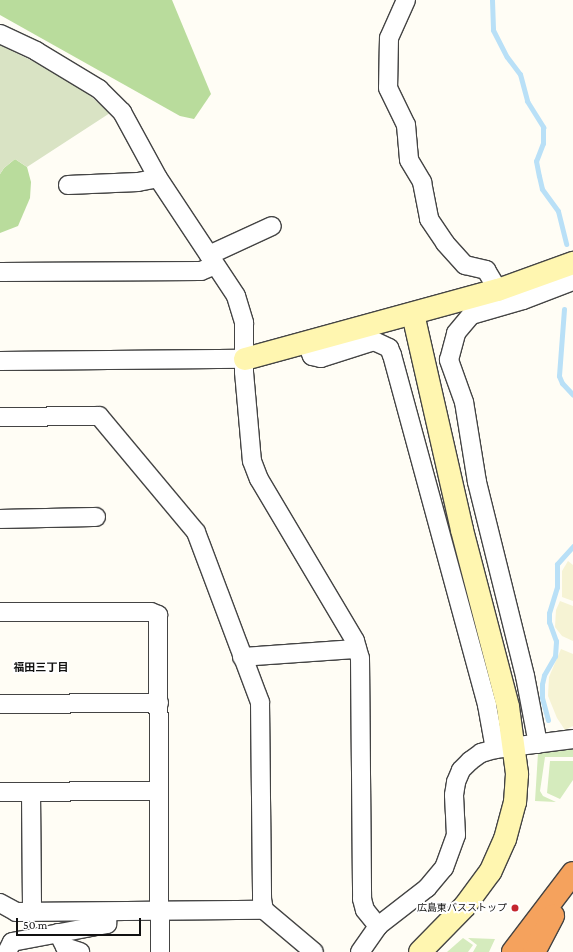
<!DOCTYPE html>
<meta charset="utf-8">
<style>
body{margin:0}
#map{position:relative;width:573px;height:952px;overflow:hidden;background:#fffdf5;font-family:"Crimson Pro","Noto Sans JP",serif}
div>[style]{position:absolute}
.farmland>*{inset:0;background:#f6f3d4}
.green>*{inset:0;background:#d5ebbd}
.forest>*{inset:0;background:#b9dc9c}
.cemetery>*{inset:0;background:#d9e3c4}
.stream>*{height:5px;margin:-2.5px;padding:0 2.5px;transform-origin:2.5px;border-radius:2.5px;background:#b9e0f7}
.roads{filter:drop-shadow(1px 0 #444) drop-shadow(-1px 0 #444) drop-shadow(0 1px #444) drop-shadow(0 -1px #444)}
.street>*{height:18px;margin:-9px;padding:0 9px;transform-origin:9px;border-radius:9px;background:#fff}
.secondary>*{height:22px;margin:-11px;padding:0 11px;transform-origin:11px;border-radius:11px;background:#fff6b0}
.highway>*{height:22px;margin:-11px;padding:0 11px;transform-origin:11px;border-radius:11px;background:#f5a25d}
.dots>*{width:11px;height:11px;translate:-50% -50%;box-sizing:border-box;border:2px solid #fff;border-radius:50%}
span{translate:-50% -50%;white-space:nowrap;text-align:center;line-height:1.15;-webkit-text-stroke:4px #fff;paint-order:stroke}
.poi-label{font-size:10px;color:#111}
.right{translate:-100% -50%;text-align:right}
.neighbourhood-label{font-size:11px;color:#111;font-weight:700}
.scale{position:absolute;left:16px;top:918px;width:125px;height:18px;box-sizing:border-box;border:2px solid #111;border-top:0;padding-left:5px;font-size:12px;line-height:14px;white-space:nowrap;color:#111;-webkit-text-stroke:3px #fff;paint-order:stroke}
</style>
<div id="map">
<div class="farmland">
<div style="clip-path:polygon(568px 561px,573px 565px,573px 601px,562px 597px,562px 571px)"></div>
<div style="clip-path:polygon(560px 601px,573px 606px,573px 641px,562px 636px,555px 627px,556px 610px)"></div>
<div style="clip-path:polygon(561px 649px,573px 654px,573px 726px,565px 730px,557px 718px,548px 696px,549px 677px)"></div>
</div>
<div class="green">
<div style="clip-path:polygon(573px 747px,573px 757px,545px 757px,540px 791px,543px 796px,556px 802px,535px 801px,538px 753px)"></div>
<div style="clip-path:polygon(550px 761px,573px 761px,573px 780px,560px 799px,547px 793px)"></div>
<div style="clip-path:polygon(463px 938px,473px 945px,468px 952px,447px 952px)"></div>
<div style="clip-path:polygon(468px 938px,495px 939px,489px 952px,473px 952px,477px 945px)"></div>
</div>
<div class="forest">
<div style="clip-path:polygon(0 0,172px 0,211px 94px,194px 119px,180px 116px,0 15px)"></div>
<div style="clip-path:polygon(15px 159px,27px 167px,31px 182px,30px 198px,18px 226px,0 233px,0 174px,4px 168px)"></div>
</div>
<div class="cemetery">
<div style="clip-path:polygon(0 45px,73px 81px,110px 113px,27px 167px,15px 159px,4px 168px,0 174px)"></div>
</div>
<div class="stream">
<div style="left:492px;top:0;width:30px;rotate:88deg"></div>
<div style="left:493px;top:30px;width:30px;rotate:63deg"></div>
<div style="left:507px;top:57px;width:21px;rotate:53deg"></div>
<div style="left:520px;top:74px;width:28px;rotate:75deg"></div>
<div style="left:527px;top:101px;width:31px;rotate:58deg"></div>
<div style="left:543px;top:127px;width:16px;rotate:90deg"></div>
<div style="left:543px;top:143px;width:19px;rotate:111deg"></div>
<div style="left:536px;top:161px;width:15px;rotate:79deg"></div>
<div style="left:539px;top:176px;width:13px;rotate:77deg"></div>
<div style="left:542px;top:189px;width:27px;rotate:54deg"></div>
<div style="left:558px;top:211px;width:34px;rotate:76deg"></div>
<div style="left:564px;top:309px;width:67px;rotate:94.3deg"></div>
<div style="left:559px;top:376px;width:8px;rotate:67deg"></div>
<div style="left:562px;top:383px;width:16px;rotate:47deg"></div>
<div style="left:548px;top:720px;width:24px;rotate:-105deg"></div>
<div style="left:542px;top:697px;width:13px;rotate:-90deg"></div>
<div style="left:542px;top:684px;width:9px;rotate:-77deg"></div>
<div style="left:544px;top:675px;width:22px;rotate:-60deg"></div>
<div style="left:555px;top:656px;width:15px;rotate:-86deg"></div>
<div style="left:556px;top:641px;width:20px;rotate:-110deg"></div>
<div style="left:549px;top:622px;width:9px;rotate:-90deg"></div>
<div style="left:549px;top:613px;width:27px;rotate:-73deg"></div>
<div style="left:557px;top:587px;width:23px;rotate:-90deg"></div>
<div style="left:557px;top:564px;width:24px;rotate:-48deg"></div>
</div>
<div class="roads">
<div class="street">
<div style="left:406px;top:0;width:42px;rotate:114.1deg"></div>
<div style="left:389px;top:38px;width:50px;rotate:91.1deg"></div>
<div style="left:388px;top:88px;width:41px;rotate:64.1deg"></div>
<div style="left:406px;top:125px;width:35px;rotate:85deg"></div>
<div style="left:409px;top:160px;width:26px;rotate:59deg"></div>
<div style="left:422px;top:182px;width:38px;rotate:79deg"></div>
<div style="left:429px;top:219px;width:29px;rotate:56deg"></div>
<div style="left:445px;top:243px;width:30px;rotate:48deg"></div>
<div style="left:465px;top:265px;width:22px;rotate:13deg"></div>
<div style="left:486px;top:270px;width:23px;rotate:59deg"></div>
<div style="left:0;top:34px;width:40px;rotate:25deg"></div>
<div style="left:36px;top:51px;width:74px;rotate:31.1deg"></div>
<div style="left:99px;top:89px;width:33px;rotate:45deg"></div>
<div style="left:122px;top:112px;width:75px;rotate:61.4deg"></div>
<div style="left:158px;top:178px;width:141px;rotate:56.5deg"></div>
<div style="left:236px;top:296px;width:28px;rotate:73deg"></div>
<div style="left:244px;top:323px;width:49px;rotate:90deg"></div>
<div style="left:244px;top:372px;width:89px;rotate:84.9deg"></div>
<div style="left:252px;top:461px;width:19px;rotate:69deg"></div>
<div style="left:259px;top:479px;width:188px;rotate:59.3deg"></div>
<div style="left:355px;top:641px;width:18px;rotate:74deg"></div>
<div style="left:360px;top:658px;width:241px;rotate:89.5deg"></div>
<div style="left:362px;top:899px;width:11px;rotate:75deg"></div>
<div style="left:365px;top:910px;width:21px;rotate:51deg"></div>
<div style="left:68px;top:185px;width:70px;rotate:-2.5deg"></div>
<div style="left:138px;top:182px;width:20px;rotate:-11deg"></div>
<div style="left:209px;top:255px;width:69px;rotate:-24.7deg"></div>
<div style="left:0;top:272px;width:201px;rotate:-0.3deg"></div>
<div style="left:201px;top:271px;width:15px;rotate:-23deg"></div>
<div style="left:306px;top:342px;width:15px;rotate:67deg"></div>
<div style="left:312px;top:356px;width:9px;rotate:13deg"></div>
<div style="left:321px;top:358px;width:56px;rotate:-17.8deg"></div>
<div style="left:374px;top:341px;width:17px;rotate:25deg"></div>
<div style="left:389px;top:348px;width:8px;rotate:67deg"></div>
<div style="left:392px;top:355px;width:363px;rotate:74.8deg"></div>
<div style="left:487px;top:705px;width:45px;rotate:79.7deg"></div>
<div style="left:0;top:361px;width:245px;rotate:-0.5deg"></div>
<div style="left:0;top:417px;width:99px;rotate:-0.6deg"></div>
<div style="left:99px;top:416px;width:151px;rotate:50.1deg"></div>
<div style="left:196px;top:532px;width:182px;rotate:69.4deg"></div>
<div style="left:260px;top:702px;width:197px;rotate:89.4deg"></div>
<div style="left:262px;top:899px;width:11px;rotate:80deg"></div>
<div style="left:264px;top:910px;width:65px;rotate:40deg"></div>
<div style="left:0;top:519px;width:96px;rotate:-1.2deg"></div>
<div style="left:0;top:612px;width:151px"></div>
<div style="left:151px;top:612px;width:8px;rotate:23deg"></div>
<div style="left:158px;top:615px;width:337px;rotate:89.7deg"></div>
<div style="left:242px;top:657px;width:115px;rotate:-4deg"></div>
<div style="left:0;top:704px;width:159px;rotate:-0.4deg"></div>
<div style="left:538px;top:744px;width:69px;rotate:-100.8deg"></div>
<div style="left:525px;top:676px;width:200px;rotate:-103.9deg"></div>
<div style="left:477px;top:482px;width:81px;rotate:-99.2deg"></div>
<div style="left:464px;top:402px;width:45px;rotate:-109.7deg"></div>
<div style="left:449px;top:360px;width:28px;rotate:-75deg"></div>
<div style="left:456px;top:333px;width:23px;rotate:-50deg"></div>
<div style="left:471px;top:315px;width:54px;rotate:-16.1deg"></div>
<div style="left:523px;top:300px;width:53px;rotate:-20.8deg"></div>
<div style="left:0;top:792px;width:159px;rotate:-0.4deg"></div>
<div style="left:31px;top:792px;width:120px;rotate:89.5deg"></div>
<div style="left:0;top:903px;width:18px;rotate:29deg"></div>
<div style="left:16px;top:912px;width:248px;rotate:-0.5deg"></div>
<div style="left:58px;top:933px;width:16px;rotate:63deg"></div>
<div style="left:65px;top:947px;width:16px;rotate:18deg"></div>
<div style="left:7px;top:952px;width:11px;rotate:-63deg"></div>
<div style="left:12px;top:942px;width:97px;rotate:-10.7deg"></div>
<div style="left:107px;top:924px;width:12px;rotate:-85deg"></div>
<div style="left:360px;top:952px;width:32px;rotate:-55deg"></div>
<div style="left:378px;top:926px;width:62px;rotate:-37.8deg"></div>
<div style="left:427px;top:888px;width:26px;rotate:-50deg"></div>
<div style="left:444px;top:868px;width:35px;rotate:-70deg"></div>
<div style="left:456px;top:835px;width:40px;rotate:-92.9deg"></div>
<div style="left:454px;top:795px;width:13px;rotate:-81deg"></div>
<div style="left:456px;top:782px;width:13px;rotate:-67deg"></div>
<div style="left:461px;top:770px;width:13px;rotate:-45deg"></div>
<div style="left:470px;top:761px;width:14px;rotate:-36deg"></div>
<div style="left:481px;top:753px;width:15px;rotate:-16deg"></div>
<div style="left:495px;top:749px;width:79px;rotate:-7.3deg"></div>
</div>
<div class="secondary">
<div style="left:413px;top:314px;width:221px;rotate:77.2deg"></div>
<div style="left:462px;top:530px;width:183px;rotate:75.4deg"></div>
<div style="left:508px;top:707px;width:68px;rotate:82.3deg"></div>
<div style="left:517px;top:774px;width:28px;rotate:94deg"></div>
<div style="left:515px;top:802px;width:38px;rotate:105deg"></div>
<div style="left:505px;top:839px;width:36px;rotate:114deg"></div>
<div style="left:490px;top:872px;width:42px;rotate:126.3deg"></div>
<div style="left:465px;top:906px;width:64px;rotate:134.4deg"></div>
<div style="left:245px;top:359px;width:262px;rotate:-15.3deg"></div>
<div style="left:498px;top:290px;width:80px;rotate:-19.8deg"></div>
</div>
<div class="highway">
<div style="left:513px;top:952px;width:99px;rotate:-52.8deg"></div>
<div style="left:534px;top:952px;width:41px;rotate:-62.2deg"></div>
</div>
</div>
<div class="dots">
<div style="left:515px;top:908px;background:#c4262e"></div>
</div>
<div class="poi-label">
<span class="right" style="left:507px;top:908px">広島東バスストップ</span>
</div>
<div class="neighbourhood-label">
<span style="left:41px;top:667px">福田三丁目</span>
</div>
<div class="scale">50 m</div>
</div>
